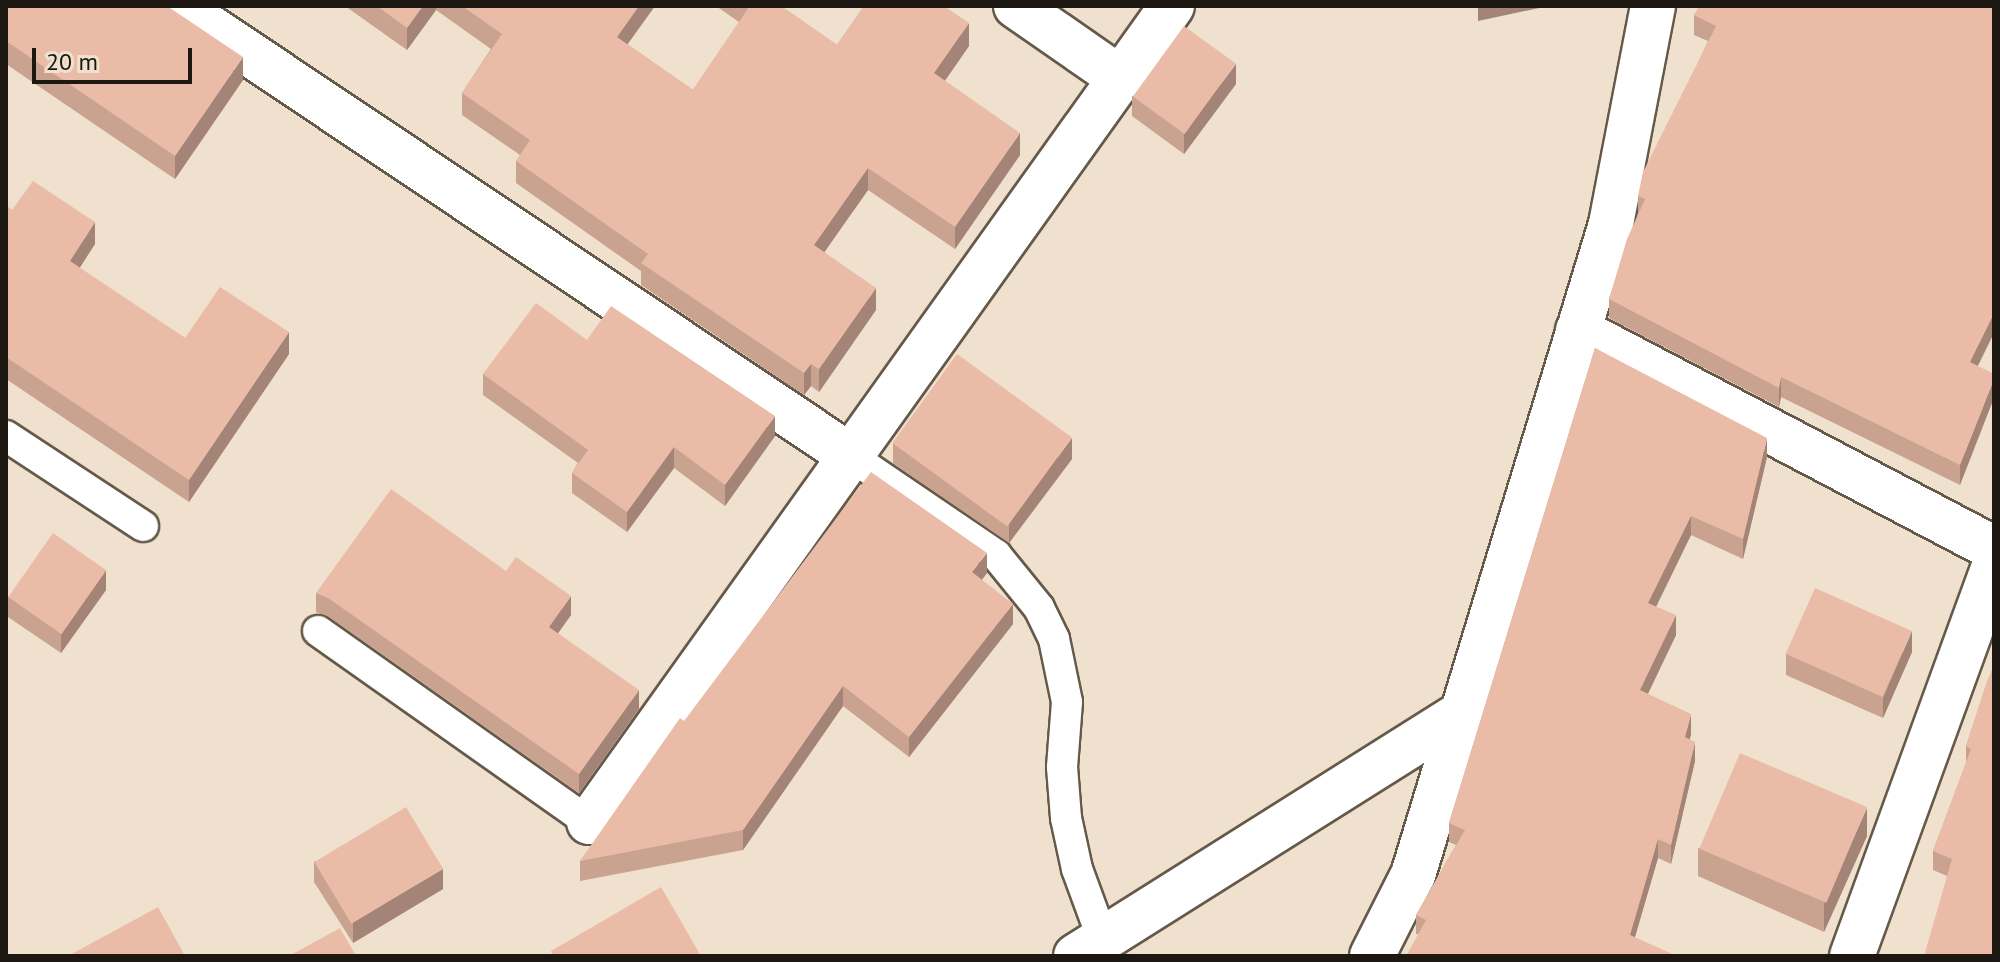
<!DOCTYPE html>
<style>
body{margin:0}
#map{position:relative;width:2000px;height:962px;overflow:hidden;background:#efe1ce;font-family:"PT Sans",sans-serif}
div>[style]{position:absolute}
.roads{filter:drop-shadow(2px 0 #655949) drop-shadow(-2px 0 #655949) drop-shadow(0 2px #655949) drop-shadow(0 -2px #655949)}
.lane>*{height:30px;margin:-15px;padding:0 15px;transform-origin:15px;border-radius:15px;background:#fff}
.street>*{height:44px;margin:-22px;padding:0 22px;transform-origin:22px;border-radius:22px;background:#fff}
.wall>*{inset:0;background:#c9a290}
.shaded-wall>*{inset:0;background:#a48476}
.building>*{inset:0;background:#eabca8;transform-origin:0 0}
span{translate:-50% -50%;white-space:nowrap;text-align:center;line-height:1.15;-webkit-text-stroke:8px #efe1ce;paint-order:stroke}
.frame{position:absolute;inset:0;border:8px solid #1c1710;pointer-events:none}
.scale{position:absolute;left:32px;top:48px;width:160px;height:36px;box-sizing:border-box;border:4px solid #1c1710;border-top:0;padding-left:10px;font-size:24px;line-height:28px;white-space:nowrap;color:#1c1710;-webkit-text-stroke:6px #efe1ce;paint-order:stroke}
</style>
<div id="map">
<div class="roads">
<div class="lane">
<div style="left:6px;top:436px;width:164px;rotate:33.3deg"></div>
<div style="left:852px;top:457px;width:174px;rotate:34.2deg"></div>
<div style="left:996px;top:555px;width:68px;rotate:50.9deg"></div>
<div style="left:1039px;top:608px;width:34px;rotate:64deg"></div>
<div style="left:1054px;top:639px;width:64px;rotate:78.3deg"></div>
<div style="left:1067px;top:702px;width:65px;rotate:94.4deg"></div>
<div style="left:1062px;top:767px;width:51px;rotate:85.5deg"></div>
<div style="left:1066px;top:818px;width:52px;rotate:77.8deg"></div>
<div style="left:1077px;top:869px;width:76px;rotate:69.9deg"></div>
<div style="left:318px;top:631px;width:332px;rotate:35.2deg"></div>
</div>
<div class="street">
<div style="left:178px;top:6px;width:811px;rotate:33.79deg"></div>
<div style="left:1016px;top:6px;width:126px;rotate:34.7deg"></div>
<div style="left:1578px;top:330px;width:470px;rotate:27.7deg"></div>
<div style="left:589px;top:822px;width:1003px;rotate:-54.46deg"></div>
<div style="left:1076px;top:956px;width:454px;rotate:-32.2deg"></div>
<div style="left:1372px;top:956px;width:91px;rotate:-63.2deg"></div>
<div style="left:1413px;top:875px;width:680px;rotate:-73.08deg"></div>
<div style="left:1611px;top:224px;width:222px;rotate:-79.1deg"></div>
<div style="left:1852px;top:956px;width:416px;rotate:-70deg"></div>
</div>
</div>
<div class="wall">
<div style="clip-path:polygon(6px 6px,243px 80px,175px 179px,6px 64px)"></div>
<div style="clip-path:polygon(345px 6px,655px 6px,627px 44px,693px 90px,739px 22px,716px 6px,781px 6px,837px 45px,864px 6px,947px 6px,946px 7px,969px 46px,945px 81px,1020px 155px,955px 249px,868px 190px,824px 252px,876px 310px,819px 392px,811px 386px,804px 395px,641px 285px,641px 271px,516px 183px,516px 161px,520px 155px,462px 115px,462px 93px,491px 49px,436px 10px,407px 50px)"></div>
<div style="clip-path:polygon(1994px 6px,1978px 366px,1960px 485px,1781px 397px,1779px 407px,1609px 318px,1609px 299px,1638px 214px,1638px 196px,1708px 41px,1694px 35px,1694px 15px)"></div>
<div style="clip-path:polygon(1236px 84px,1184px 154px,1132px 116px,1132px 96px)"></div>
<div style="clip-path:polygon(6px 206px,12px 210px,95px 244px,79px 268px,185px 338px,289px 354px,189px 502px,6px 379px)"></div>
<div style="clip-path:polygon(587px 340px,775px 436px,725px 506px,674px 468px,627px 532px,572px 493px,572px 473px,578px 463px,483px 395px,483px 374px)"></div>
<div style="clip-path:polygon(1595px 348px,1767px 457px,1743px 559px,1691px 535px,1656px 607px,1676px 635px,1648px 694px,1691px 734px,1690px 739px,1695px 761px,1671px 864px,1658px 858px,1635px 937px,1417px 934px,1416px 934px,1416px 915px,1456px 845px,1449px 842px,1449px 823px)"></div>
<div style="clip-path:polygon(893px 443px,1072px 459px,1009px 543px,893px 463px)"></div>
<div style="clip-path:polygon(506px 571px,571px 615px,558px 633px,639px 709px,579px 793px,328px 616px,316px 612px,316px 593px)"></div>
<div style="clip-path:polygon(987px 573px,982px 580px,1013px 624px,909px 757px,843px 706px,743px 850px,580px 881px,580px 861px,684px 721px)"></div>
<div style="clip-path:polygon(106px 590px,61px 653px,8px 617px,8px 597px)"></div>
<div style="clip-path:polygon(1912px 652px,1883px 718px,1786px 675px,1786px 654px)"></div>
<div style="clip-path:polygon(1988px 679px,1994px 956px,1947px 876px,1933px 870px,1933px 851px,1966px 763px,1966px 746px)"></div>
<div style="clip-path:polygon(1867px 836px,1824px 932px,1698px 876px,1698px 848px)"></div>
<div style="clip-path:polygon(314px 861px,443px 889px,353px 943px,314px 882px)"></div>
</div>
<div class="shaded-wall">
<div style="clip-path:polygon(423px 6px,436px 6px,436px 10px,407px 50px,407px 28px)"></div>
<div style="clip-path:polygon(639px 6px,655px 6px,617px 59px,617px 37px)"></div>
<div style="clip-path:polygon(1478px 6px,1549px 6px,1478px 21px)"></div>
<div style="clip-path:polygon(969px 23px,969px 46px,934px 96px,934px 73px)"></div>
<div style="clip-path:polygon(243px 57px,243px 80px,175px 179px,175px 156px)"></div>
<div style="clip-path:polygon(1236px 64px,1236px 84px,1184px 154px,1184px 133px)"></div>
<div style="clip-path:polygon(1020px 133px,1020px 155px,955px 249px,955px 227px)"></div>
<div style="clip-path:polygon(868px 168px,868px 190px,814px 267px,814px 245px)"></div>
<div style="clip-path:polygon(95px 222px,95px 244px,70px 283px,70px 261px)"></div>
<div style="clip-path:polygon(876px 288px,876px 310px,819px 392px,819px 369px)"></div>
<div style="clip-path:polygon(1994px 313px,1994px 333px,1970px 382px,1970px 362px)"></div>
<div style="clip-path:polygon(289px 332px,289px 354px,189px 502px,189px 480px)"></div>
<div style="clip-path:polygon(811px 364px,811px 386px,804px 395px,804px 373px)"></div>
<div style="clip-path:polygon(1781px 377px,1781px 397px,1779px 407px,1779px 388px)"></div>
<div style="clip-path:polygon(1994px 379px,1994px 398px,1960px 485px,1960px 465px)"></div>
<div style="clip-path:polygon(775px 416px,775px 436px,725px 506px,725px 485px)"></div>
<div style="clip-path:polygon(1072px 438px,1072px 459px,1009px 543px,1009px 523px)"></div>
<div style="clip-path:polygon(1767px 438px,1767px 457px,1743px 559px,1743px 539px)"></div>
<div style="clip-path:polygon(674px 447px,674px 468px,627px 532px,627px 512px)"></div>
<div style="clip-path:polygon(1691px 516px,1691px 535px,1648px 623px,1648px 603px)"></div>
<div style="clip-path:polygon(987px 553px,987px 573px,972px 592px,972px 572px)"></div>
<div style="clip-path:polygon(106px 570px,106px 590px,61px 653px,61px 633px)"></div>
<div style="clip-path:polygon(571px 596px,571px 615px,549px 646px,549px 627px)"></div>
<div style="clip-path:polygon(1013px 604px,1013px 624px,909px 757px,909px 737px)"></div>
<div style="clip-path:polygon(1676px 615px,1676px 635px,1640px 710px,1640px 690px)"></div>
<div style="clip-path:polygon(1912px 631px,1912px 652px,1883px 718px,1883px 698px)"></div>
<div style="clip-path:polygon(843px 686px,843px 706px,743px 850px,743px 830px)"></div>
<div style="clip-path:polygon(639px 690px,639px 709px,579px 793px,579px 774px)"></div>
<div style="clip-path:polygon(1691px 714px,1691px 734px,1685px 756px,1685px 737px)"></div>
<div style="clip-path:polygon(1695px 742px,1695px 761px,1671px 864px,1671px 845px)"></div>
<div style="clip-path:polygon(1867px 808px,1867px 836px,1824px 932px,1824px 904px)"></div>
<div style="clip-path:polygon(1658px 839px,1658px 858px,1630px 954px,1630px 935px)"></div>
<div style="clip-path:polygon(443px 869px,443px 889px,353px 943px,353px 922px)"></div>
</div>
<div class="building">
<div style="clip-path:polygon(6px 6px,167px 6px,243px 57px,175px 156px,6px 41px)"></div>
<div style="clip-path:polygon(377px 6px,423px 6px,407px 28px)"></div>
<div style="clip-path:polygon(462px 6px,639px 6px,617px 37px,693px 90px,749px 7px,748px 6px,781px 6px,837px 45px,864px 6px,944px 6px,969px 23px,934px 73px,1020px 133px,955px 227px,868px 168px,814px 245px,876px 288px,819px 369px,811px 364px,804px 373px,641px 263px,648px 254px,516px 161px,530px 140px,462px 93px,502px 34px)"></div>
<div style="clip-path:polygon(1699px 6px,1994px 6px,1994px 313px,1970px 362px,1994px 374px,1994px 379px,1960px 465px,1781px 377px,1779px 388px,1609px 299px,1627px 239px,1645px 199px,1638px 196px,1643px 172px,1716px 26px,1694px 15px)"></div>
<div style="left:1184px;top:26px;width:64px;height:87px;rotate:36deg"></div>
<div style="clip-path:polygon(33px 181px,95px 222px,70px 261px,185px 338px,220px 287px,289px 332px,189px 480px,6px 357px,6px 206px,12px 210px)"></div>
<div style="clip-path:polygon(536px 303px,587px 340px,611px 306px,775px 416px,725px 485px,674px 447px,627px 512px,572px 473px,588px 450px,483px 374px)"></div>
<div style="clip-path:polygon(1595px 348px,1767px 438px,1743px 539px,1691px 516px,1648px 603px,1676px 615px,1640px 690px,1691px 714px,1685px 737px,1695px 742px,1671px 845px,1658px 839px,1630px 935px,1677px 956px,1406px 956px,1426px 920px,1416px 915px,1465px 830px,1449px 823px)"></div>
<div style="left:957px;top:354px;width:142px;height:110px;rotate:36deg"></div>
<div style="clip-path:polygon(871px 472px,987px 553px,972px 572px,1013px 604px,909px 737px,843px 686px,743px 830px,580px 861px,680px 718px,684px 721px)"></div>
<div style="clip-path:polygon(391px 489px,506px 571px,516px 557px,571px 596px,549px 627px,639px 690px,579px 774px,328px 598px,316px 593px)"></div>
<div style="left:53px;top:533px;width:65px;height:78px;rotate:35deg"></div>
<div style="left:1815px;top:588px;width:106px;height:72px;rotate:24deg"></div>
<div style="clip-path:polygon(1994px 665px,1994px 956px,1924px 956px,1952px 859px,1933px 851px,1971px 749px,1966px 746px,1988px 679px)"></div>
<div style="left:1740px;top:753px;width:138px;height:104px;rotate:23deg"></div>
<div style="left:406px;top:807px;width:72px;height:107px;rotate:59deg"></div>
<div style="clip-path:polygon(661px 887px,701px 956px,553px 956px,551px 951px)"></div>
<div style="clip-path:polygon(158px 907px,185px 956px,68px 956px)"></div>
<div style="clip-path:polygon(340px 928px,356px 956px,289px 956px)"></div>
</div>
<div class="frame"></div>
<div class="scale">20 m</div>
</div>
